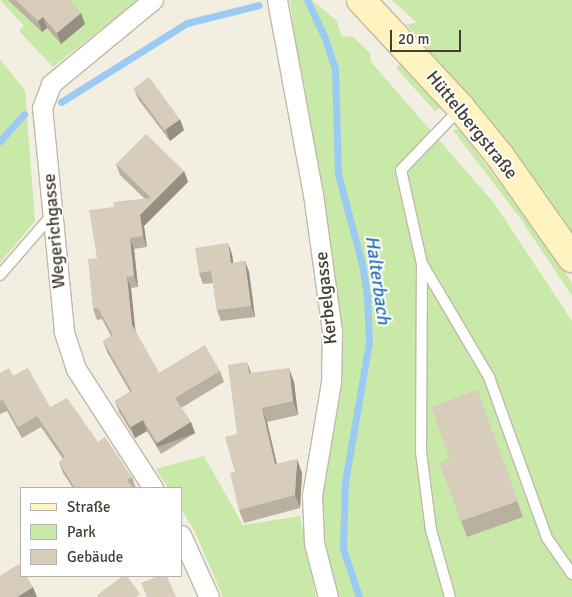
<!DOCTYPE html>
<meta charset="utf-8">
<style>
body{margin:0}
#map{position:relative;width:572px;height:597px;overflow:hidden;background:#f2eee2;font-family:Signika,sans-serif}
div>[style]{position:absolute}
.green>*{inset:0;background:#c9e9a8}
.stream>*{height:7px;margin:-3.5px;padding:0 3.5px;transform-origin:3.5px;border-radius:3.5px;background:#9bcbf3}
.roads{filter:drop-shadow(1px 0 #c1b9a8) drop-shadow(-1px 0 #c1b9a8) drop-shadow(0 1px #c1b9a8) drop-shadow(0 -1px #c1b9a8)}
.service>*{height:10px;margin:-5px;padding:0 5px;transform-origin:5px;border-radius:5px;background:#fff}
.minor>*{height:19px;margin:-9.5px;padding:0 9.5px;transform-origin:9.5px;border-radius:9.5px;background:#fff}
.secondary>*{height:28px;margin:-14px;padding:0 14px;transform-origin:14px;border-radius:14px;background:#fff3c0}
.wall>*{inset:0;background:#b9b0a0}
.shaded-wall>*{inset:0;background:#969082;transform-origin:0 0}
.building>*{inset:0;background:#d7cdba;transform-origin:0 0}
span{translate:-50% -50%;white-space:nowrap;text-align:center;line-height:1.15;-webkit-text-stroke:4px #fff;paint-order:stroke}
.street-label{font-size:18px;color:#443e33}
.water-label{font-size:19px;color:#2872b4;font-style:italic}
.legend{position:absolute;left:20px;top:487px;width:162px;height:90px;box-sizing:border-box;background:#fff;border:1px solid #b4b2ad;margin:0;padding:6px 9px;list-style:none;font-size:15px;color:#443e33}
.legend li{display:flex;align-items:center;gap:10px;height:25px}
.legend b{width:25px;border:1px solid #b4b2ad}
.scale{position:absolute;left:390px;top:30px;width:71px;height:22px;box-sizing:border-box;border:2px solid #443e33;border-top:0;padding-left:6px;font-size:15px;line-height:18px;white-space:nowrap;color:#443e33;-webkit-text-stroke:4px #fff;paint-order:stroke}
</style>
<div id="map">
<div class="green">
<div style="clip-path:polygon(0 0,138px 0,53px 67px,19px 31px,24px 26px)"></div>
<div style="clip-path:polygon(290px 0,312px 0,337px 21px,341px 36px,353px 37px,370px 53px,371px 62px,494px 203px,572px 321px,572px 597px,337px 597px,322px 540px,321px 490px,337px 401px)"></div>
<div style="clip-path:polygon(392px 0,572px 0,572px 234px,505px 138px,406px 24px,417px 23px)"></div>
<div style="clip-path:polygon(0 59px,25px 91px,35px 221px,0 263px)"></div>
<div style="clip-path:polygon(403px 63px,441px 107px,435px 111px,396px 68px)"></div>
<div style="clip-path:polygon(459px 129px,552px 253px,572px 283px,572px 296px,520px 218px,453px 130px)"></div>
<div style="clip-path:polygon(204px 456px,243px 525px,300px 516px,316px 597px,223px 597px,195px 532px,181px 509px,181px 488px,168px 488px,156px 469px)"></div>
</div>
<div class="stream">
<div style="left:307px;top:0;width:42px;rotate:64.7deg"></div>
<div style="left:325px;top:38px;width:32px;rotate:72deg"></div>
<div style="left:335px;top:68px;width:106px;rotate:88.4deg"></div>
<div style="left:338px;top:174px;width:93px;rotate:75.1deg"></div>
<div style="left:362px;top:264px;width:32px;rotate:81deg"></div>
<div style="left:367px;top:296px;width:46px;rotate:87.5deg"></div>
<div style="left:369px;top:342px;width:143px;rotate:99.7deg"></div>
<div style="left:345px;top:483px;width:65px;rotate:91.8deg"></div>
<div style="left:343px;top:548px;width:52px;rotate:71.9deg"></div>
<div style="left:61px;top:102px;width:149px;rotate:-32.1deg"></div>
<div style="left:187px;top:23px;width:74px;rotate:-14deg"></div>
<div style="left:0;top:141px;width:36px;rotate:-48deg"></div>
</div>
<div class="roads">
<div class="service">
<div style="left:423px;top:265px;width:130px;rotate:59.5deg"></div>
<div style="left:489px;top:377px;width:171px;rotate:70.2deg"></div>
<div style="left:547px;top:538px;width:44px;rotate:55.2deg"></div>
<div style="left:0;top:275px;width:79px;rotate:-49.1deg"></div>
<div style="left:450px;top:597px;width:70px;rotate:-105.8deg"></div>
<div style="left:431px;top:530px;width:79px;rotate:-97.3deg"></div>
<div style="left:421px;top:452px;width:188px;rotate:-89.7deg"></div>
<div style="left:422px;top:264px;width:96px;rotate:-102.6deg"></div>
<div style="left:401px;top:170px;width:83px;rotate:-46deg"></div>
</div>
<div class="minor">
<div style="left:277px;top:0;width:197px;rotate:79.5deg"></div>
<div style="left:313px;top:194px;width:138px;rotate:82.1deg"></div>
<div style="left:332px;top:331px;width:51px;rotate:91.1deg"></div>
<div style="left:331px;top:382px;width:115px;rotate:99.5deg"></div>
<div style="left:312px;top:495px;width:48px;rotate:87.6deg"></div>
<div style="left:314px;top:543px;width:56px;rotate:75.5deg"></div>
<div style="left:153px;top:488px;width:142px;rotate:-122.9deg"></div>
<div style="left:76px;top:369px;width:40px;rotate:-108deg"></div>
<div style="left:64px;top:331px;width:224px;rotate:-95.6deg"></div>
<div style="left:42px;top:108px;width:26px;rotate:-69deg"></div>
<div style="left:51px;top:84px;width:132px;rotate:-39.5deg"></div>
<div style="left:181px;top:535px;width:68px;rotate:65.7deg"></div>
</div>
<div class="secondary">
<div style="left:361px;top:0;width:147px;rotate:47.2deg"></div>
<div style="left:461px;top:108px;width:62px;rotate:50.9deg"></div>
<div style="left:500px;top:156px;width:125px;rotate:54.8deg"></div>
</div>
</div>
<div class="wall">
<div style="clip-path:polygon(8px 0,70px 0,85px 24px,61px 44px,47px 28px,42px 32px)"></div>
<div style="clip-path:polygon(134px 88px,184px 130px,170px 141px,138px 99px)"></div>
<div style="clip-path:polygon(116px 164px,184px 171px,188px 182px,144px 226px,147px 247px,134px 249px,138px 287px,131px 288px,135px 331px,159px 373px,220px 371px,224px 382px,181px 408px,191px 422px,195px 433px,161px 454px,147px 431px,135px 438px,119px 412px,115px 401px,130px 392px,107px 352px,103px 341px,111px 336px,102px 319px,97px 320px,93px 309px,97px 258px,114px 207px,145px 199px,120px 175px)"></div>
<div style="clip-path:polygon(232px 254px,233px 263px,245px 261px,249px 272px,255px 317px,221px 321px,217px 310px,213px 283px,203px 284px,199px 273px)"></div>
<div style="clip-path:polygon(0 373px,13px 376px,50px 407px,98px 442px,132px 477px,136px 488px,73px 488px,63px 473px,59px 462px,63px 459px,41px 427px,22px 438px,7px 411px,0 414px)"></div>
<div style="clip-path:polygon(251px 373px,294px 382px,298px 415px,267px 422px,277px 464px,302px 473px,300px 508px,244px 523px,239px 510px,235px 472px,237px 434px)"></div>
<div style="clip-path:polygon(477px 390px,523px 517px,467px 537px,440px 463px,450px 459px)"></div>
</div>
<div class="shaded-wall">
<div style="clip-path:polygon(81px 13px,85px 24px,61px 44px,57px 33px)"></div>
<div style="clip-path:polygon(43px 17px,47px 28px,42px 32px,38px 21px)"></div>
<div style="clip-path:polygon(180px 119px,184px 130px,170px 141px,166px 130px)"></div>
<div style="clip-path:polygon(184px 171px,188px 182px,144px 226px,147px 247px,143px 236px,140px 215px)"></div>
<div style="clip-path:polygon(130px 238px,134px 249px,138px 287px,134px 276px)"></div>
<div style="clip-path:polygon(228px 243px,232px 254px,235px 274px,231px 263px)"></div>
<div style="clip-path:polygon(245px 261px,249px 272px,255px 317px,251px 306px)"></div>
<div style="clip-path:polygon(127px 277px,131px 288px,136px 336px,132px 325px)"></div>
<div style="clip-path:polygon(247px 362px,252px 376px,249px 373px)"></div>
<div style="clip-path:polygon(289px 368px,294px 382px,298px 415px,293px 401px)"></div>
<div style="clip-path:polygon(262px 408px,267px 422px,280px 478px,275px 464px)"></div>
<div style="clip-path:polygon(143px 420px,147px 431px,135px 438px,131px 427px)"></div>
<div style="left:191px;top:422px;width:12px;height:40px;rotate:70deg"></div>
<div style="clip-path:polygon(297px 459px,302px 473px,300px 508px,295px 495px)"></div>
<div style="clip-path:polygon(33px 587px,37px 597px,17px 597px)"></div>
</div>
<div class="building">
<div style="clip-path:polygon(16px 0,70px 0,81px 13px,57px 33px,43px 17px,38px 21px)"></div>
<div style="left:149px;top:77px;width:52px;height:19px;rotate:54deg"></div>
<div style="clip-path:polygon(146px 134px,184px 171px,140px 215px,143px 236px,130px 238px,134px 276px,127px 277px,132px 325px,159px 373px,205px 345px,220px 371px,175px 398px,191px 422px,157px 443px,143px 420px,131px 427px,115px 401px,132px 391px,103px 341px,113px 335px,98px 308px,93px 309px,88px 259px,97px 258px,89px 210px,114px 207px,113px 202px,151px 198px,116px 164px)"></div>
<div style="clip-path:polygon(228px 243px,231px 263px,245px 261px,251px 306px,217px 310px,211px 271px,199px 273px,195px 248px)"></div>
<div style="clip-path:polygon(247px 362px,249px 373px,289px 368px,293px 401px,262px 408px,275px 464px,297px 459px,295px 495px,239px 510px,230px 473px,235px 472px,225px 437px,237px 434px,228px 365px)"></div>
<div style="clip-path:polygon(9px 368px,13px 376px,28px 368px,50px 407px,67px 398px,98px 442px,105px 437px,132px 477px,127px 480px,133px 488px,75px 488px,59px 462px,65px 457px,37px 416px,18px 427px,3px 400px,0 401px,0 373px)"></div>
<div style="clip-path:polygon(477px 390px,518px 501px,461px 521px,440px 463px,450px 459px,431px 407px)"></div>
<div style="clip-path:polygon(19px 564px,21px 568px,21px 576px,26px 576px,33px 587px,17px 597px,0 597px,0 576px)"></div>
<div style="clip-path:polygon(123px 576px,127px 576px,140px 594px,136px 597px,98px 597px,97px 595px)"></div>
<div style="clip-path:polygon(159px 576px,167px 576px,176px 597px,147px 597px,141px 583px)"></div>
</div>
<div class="street-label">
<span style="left:472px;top:125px;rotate:51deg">Hüttelbergstraße</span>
<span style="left:54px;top:231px;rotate:-95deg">Wegerichgasse</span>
<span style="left:326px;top:298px;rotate:-96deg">Kerbelgasse</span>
</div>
<div class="water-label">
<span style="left:377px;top:280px;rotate:82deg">Halterbach</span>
</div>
<ul class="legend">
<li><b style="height:6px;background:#fff3c0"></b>Straße</li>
<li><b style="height:14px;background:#c9e9a8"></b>Park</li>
<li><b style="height:14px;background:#d7cdba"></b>Gebäude</li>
</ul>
<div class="scale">20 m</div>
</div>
